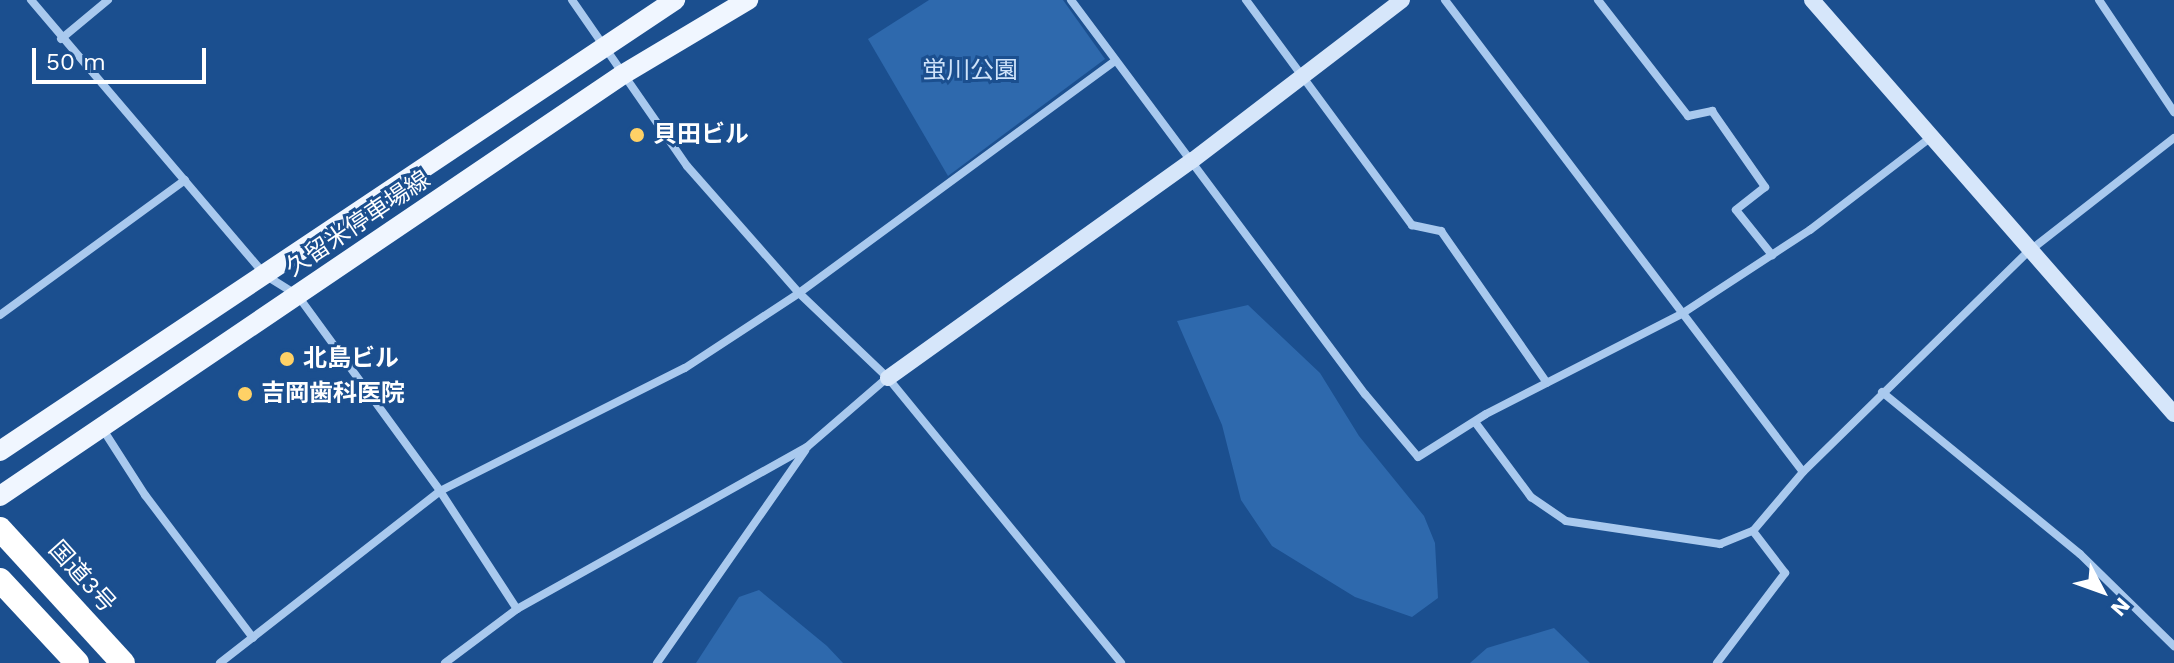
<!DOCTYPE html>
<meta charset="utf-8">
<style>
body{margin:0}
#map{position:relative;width:2174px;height:663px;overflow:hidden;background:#1b4f8f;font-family:"Work Sans","Noto Sans JP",sans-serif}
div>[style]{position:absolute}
.green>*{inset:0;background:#2e69ad}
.street>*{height:8px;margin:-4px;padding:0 4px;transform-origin:4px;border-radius:4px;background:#a9c9ee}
.secondary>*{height:16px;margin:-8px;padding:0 8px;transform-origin:8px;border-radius:8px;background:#d6e6fa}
.primary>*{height:20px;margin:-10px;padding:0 10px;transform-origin:10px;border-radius:10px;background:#f0f6ff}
.highway>*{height:24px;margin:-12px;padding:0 12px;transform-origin:12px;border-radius:12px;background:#fff}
.dots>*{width:22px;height:22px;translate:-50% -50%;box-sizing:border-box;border:4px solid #1b4f8f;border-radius:50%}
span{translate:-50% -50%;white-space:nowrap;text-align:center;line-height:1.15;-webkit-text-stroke:6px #1b4f8f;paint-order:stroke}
.park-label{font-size:24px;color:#cfe3fa}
.poi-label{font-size:24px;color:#fff;font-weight:700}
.left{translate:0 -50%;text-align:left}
.street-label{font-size:24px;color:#fff}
.north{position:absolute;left:2062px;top:551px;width:80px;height:80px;-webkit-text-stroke:6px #1b4f8f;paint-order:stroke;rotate:131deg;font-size:22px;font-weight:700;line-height:32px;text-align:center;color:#fff}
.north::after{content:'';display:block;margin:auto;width:28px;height:36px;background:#fff;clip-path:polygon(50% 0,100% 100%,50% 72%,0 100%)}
.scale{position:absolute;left:32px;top:48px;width:174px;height:36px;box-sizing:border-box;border:4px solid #fff;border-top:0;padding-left:10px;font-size:24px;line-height:28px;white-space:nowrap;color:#fff;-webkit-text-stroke:6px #1b4f8f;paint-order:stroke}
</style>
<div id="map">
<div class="green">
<div style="clip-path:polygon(929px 0,1063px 0,1105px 59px,948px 176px,868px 39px)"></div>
<div style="clip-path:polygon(1248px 305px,1320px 373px,1359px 436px,1424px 516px,1435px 543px,1438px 598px,1412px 617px,1355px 597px,1272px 546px,1241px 500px,1222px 425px,1177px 321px)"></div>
<div style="clip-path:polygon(759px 590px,827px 646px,843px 663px,696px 663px,739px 597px)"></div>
<div style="clip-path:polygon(1554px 628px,1590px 663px,1470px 663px,1487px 648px)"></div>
</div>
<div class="street">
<div style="left:31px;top:0;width:361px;rotate:49.6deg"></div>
<div style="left:265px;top:275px;width:39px;rotate:32deg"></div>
<div style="left:298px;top:296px;width:241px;rotate:53.9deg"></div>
<div style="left:440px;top:491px;width:141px;rotate:56.9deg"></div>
<div style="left:572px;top:0;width:202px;rotate:55.3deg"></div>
<div style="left:687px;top:166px;width:169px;rotate:48.6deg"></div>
<div style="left:799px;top:293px;width:123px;rotate:43.7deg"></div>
<div style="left:888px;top:378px;width:368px;rotate:50.7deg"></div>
<div style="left:1071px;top:0;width:492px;rotate:53.3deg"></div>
<div style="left:1365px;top:394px;width:82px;rotate:49.9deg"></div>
<div style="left:1418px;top:457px;width:80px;rotate:-32.3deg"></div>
<div style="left:1486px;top:414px;width:221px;rotate:-27.1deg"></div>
<div style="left:1683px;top:313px;width:152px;rotate:-33.2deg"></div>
<div style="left:1810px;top:230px;width:153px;rotate:-37.5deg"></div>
<div style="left:1246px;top:0;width:280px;rotate:53.6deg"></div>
<div style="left:1412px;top:225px;width:30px;rotate:12deg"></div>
<div style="left:1441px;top:231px;width:185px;rotate:55.1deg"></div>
<div style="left:1445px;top:0;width:592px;rotate:52.82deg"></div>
<div style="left:1598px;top:0;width:147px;rotate:52.2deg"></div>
<div style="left:1688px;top:116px;width:25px;rotate:-12deg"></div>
<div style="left:1712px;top:111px;width:93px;rotate:55.1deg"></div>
<div style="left:1765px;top:187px;width:37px;rotate:142deg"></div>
<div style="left:1736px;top:210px;width:58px;rotate:51.3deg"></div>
<div style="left:2099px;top:0;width:135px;rotate:56.2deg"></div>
<div style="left:61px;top:39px;width:61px;rotate:-39.7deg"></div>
<div style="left:0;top:315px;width:229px;rotate:-36.1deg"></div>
<div style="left:1882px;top:392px;width:256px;rotate:39.3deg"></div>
<div style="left:2080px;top:554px;width:132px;rotate:44.4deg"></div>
<div style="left:1475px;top:422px;width:94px;rotate:53.3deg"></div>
<div style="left:1531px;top:497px;width:42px;rotate:34.4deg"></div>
<div style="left:1566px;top:521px;width:156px;rotate:8.5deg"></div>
<div style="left:1720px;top:544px;width:35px;rotate:-22deg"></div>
<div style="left:1753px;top:531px;width:77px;rotate:-49.7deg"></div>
<div style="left:1803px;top:472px;width:315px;rotate:-44.4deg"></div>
<div style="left:2028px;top:252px;width:185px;rotate:-38deg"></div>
<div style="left:102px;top:428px;width:80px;rotate:57.3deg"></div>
<div style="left:145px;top:495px;width:179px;rotate:52.9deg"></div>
<div style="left:220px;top:663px;width:279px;rotate:-38deg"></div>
<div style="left:440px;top:491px;width:274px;rotate:-26.7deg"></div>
<div style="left:685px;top:368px;width:136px;rotate:-33.3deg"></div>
<div style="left:799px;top:293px;width:392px;rotate:-36.3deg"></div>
<div style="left:445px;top:663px;width:90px;rotate:-36.9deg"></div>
<div style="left:517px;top:609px;width:332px;rotate:-29.2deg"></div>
<div style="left:807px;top:447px;width:106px;rotate:-40.8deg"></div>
<div style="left:657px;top:663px;width:259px;rotate:-55.1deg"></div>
<div style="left:1717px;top:663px;width:113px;rotate:-52.9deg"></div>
<div style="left:1785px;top:573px;width:53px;rotate:-127.3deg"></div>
</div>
<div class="secondary">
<div style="left:1812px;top:0;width:550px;rotate:48.83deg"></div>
<div style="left:888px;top:378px;width:375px;rotate:-35.6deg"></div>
<div style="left:1193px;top:160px;width:263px;rotate:-37.4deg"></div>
</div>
<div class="primary">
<div style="left:0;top:451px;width:812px;rotate:-33.75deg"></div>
<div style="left:0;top:496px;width:751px;rotate:-34.09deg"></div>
<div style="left:622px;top:75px;width:147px;rotate:-30.8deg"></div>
</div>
<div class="highway">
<div style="left:0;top:529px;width:182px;rotate:47.5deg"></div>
<div style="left:0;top:580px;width:113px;rotate:47.1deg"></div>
</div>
<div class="dots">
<div style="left:637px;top:135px;background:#ffd166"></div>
<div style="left:287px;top:359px;background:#ffd166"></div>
<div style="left:245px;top:394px;background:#ffd166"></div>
</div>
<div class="park-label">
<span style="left:970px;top:71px">蛍川公園</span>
</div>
<div class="poi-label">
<span class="left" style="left:653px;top:135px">貝田ビル</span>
<span class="left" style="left:303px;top:359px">北島ビル</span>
<span class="left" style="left:261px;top:394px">吉岡歯科医院</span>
</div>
<div class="street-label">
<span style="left:358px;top:224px;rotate:-34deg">久留米停車場線</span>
<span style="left:82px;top:577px;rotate:48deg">国道3号</span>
</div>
<div class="north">N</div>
<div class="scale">50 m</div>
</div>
